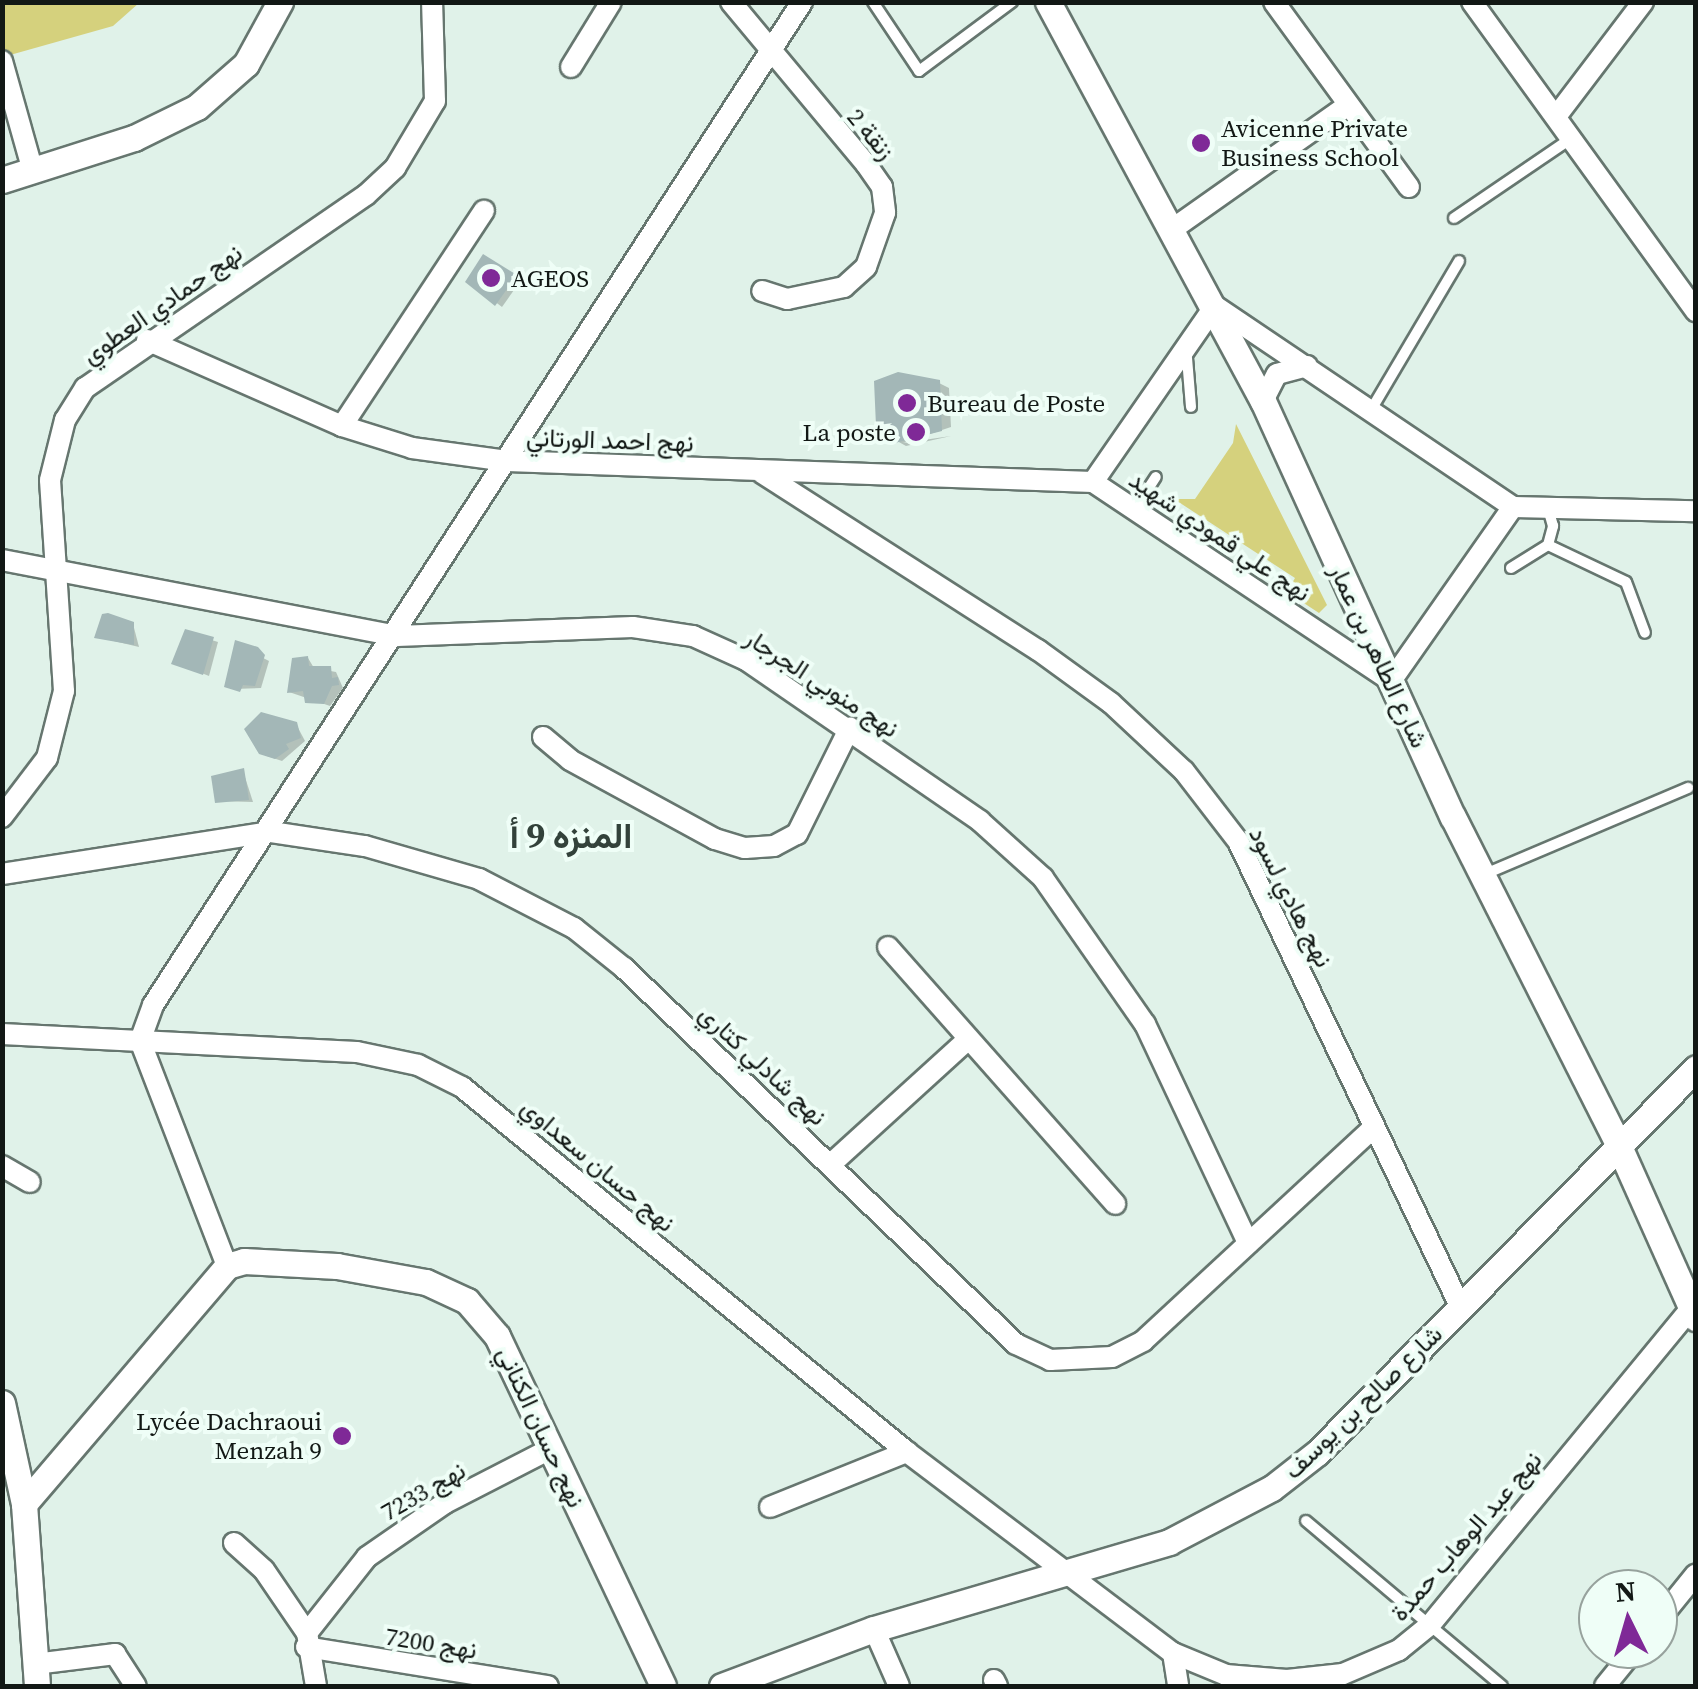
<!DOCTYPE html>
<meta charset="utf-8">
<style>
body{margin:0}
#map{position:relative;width:1698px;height:1689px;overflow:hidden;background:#e0f2e9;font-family:"Source Serif 4",Vazirmatn,serif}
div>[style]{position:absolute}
.green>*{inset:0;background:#d5d17d}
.shadow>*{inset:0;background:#0003}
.building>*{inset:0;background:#a3b7b7}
.roads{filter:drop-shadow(2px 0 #66766f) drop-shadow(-2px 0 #66766f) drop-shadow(0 2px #66766f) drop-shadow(0 -2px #66766f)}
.service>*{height:10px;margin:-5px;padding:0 5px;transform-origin:5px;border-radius:5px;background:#fff}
.minor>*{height:20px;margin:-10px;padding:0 10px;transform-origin:10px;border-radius:10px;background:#fff}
.tertiary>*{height:25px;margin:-12.5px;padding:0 12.5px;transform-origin:12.5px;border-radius:12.5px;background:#fff}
.dots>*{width:28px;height:28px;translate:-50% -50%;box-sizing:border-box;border:5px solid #effef7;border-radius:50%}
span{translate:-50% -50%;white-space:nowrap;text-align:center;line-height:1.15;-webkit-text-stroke:8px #effef7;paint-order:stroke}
.poi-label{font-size:25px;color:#121815}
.left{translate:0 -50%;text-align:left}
.right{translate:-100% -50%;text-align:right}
.street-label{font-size:25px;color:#121815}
.district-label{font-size:35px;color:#33423b;font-weight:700}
.frame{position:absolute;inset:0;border:5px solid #121815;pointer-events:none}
.north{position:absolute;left:1578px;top:1569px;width:100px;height:100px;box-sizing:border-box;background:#effef7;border:2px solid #97a29d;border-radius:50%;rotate:355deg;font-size:28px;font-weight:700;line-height:40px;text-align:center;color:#121815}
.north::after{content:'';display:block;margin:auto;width:35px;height:45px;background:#7f2997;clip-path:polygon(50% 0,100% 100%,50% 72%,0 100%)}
</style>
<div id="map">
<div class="green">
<div style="clip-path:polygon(3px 3px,139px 3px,113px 26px,3px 57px)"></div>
<div style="clip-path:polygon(1236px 424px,1327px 605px,1319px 613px,1287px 592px,1295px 578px,1174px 499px,1195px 499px,1233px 443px)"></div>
</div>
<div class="shadow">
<div style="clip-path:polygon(484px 257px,521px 280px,502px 307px,468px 281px)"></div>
<div style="clip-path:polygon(939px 383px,949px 388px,951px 427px,903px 443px,951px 436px,906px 446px,897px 441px,897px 432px,879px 424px)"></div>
<div style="clip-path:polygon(133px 624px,139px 647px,97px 637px)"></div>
<div style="clip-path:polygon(186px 632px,218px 642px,209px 676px,174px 662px)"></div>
<div style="clip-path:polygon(236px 644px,269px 661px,261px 688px,233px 689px)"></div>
<div style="clip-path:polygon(308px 658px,314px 668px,336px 672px,343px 688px,330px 706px,289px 692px)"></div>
<div style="clip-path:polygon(296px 724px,305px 741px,282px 761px,267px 756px)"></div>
<div style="clip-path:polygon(243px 771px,253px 802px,217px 801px)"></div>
</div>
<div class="building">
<div style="clip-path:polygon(483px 254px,517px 275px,495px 306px,465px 282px)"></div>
<div style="clip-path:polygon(898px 372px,940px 380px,942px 431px,895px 443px,894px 431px,876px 426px,874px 381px)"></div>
<div style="clip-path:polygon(108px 613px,134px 622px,134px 645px,94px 638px,102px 614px)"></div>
<div style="clip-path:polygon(185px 629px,214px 637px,203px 675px,171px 664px)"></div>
<div style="clip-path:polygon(235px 640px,258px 647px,265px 655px,255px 686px,243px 685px,240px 692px,224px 687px)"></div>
<div style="clip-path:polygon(308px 656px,309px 666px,331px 666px,332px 678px,338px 677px,339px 685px,332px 686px,324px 704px,305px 703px,303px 691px,287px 693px,292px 658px)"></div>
<div style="clip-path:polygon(261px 712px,297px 722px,301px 738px,286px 744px,289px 749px,275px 759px,259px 754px,244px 729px)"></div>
<div style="clip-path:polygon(244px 768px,249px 800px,215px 803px,211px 776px)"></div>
</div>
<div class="roads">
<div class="service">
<div style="left:873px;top:2px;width:83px;rotate:56.3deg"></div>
<div style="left:919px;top:71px;width:116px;rotate:-36.6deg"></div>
<div style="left:1454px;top:218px;width:144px;rotate:-34.2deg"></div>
<div style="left:1187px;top:358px;width:49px;rotate:85.3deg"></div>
<div style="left:1371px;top:410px;width:173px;rotate:-59.4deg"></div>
<div style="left:1135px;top:509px;width:38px;rotate:-57deg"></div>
<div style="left:1548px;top:545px;width:86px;rotate:25.4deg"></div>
<div style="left:1626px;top:582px;width:54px;rotate:69.6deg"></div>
<div style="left:1511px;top:568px;width:44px;rotate:-31.9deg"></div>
<div style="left:1548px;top:545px;width:20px;rotate:-75deg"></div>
<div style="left:1553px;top:526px;width:19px;rotate:-106deg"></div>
<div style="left:1483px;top:875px;width:223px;rotate:-23deg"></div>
<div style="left:1306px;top:1521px;width:256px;rotate:40.1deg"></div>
</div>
<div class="minor">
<div style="left:731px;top:2px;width:211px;rotate:50.2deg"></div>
<div style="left:866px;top:164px;width:28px;rotate:55deg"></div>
<div style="left:882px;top:187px;width:26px;rotate:83deg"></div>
<div style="left:885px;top:213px;width:57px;rotate:109.4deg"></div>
<div style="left:866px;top:267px;width:30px;rotate:138deg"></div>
<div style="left:844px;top:287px;width:58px;rotate:168.1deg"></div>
<div style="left:787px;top:299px;width:26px;rotate:-162deg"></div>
<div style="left:1274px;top:2px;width:229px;rotate:53.9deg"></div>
<div style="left:1472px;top:2px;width:382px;rotate:54.1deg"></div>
<div style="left:2px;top:61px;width:114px;rotate:74.3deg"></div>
<div style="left:571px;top:67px;width:76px;rotate:-58.4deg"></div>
<div style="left:1558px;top:114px;width:141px;rotate:-52.8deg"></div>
<div style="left:1174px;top:228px;width:212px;rotate:-35.2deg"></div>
<div style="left:147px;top:340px;width:213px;rotate:23.8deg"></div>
<div style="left:342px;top:426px;width:73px;rotate:17.4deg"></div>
<div style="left:412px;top:448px;width:96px;rotate:7.8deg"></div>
<div style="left:507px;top:461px;width:586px;rotate:2.05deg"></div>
<div style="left:1093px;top:482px;width:358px;rotate:33.7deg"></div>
<div style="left:1391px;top:681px;width:213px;rotate:-55deg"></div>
<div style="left:1263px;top:401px;width:30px;rotate:-63deg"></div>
<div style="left:1277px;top:374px;width:31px;rotate:-15deg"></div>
<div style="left:342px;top:426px;width:258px;rotate:-56.6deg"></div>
<div style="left:762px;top:473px;width:328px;rotate:32.7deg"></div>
<div style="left:1038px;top:650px;width:90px;rotate:36deg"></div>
<div style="left:1111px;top:703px;width:100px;rotate:43deg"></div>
<div style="left:1184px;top:771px;width:88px;rotate:52.4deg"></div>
<div style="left:1238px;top:841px;width:518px;rotate:64.47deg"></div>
<div style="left:1093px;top:482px;width:214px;rotate:-55.3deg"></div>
<div style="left:1215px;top:306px;width:359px;rotate:34deg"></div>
<div style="left:1513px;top:507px;width:183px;rotate:1.3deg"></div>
<div style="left:2px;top:560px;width:402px;rotate:10.9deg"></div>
<div style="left:397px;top:636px;width:236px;rotate:-2.2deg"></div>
<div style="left:633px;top:627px;width:61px;rotate:8.5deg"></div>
<div style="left:693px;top:636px;width:58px;rotate:24.4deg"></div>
<div style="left:746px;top:660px;width:284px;rotate:34.5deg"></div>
<div style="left:980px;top:821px;width:85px;rotate:42.1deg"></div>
<div style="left:1043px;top:878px;width:178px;rotate:55.1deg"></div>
<div style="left:1145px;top:1024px;width:242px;rotate:64.8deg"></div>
<div style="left:543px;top:737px;width:35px;rotate:40deg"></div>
<div style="left:570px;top:760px;width:165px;rotate:28.6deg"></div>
<div style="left:715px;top:839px;width:31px;rotate:17deg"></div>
<div style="left:745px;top:848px;width:29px;rotate:-4deg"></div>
<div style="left:774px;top:846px;width:26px;rotate:-28deg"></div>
<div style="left:797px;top:834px;width:119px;rotate:-63.6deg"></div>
<div style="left:2px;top:817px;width:74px;rotate:-52.7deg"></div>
<div style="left:47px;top:758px;width:69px;rotate:-75.8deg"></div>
<div style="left:64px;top:691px;width:211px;rotate:-93.8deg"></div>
<div style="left:50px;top:480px;width:62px;rotate:-76deg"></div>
<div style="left:65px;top:420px;width:38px;rotate:-58deg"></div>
<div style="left:85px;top:388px;width:341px;rotate:-34.5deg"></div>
<div style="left:366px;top:195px;width:40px;rotate:-43deg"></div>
<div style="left:395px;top:168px;width:78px;rotate:-59.2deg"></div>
<div style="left:435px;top:101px;width:99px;rotate:-91.7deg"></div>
<div style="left:2px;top:874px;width:272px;rotate:-8.9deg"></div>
<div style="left:271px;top:832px;width:95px;rotate:8.5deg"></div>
<div style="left:365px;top:846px;width:119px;rotate:16.1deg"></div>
<div style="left:479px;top:879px;width:107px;rotate:27.3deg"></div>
<div style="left:574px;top:928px;width:64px;rotate:38.7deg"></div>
<div style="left:624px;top:968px;width:543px;rotate:43.81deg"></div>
<div style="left:1016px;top:1344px;width:38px;rotate:25deg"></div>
<div style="left:1050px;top:1360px;width:62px;rotate:-2.8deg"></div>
<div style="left:1112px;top:1357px;width:35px;rotate:-27deg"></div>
<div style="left:1143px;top:1341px;width:313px;rotate:-42.8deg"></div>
<div style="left:888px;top:947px;width:343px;rotate:48.5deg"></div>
<div style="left:2px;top:1034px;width:355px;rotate:2.9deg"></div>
<div style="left:357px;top:1052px;width:62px;rotate:12deg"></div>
<div style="left:418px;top:1065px;width:49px;rotate:26.6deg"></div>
<div style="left:462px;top:1087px;width:576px;rotate:39.36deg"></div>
<div style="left:907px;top:1452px;width:333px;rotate:37.1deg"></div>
<div style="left:1173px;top:1653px;width:57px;rotate:22.5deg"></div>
<div style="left:1226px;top:1675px;width:61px;rotate:4.7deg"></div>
<div style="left:1287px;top:1680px;width:56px;rotate:-6.1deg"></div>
<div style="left:1343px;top:1674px;width:61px;rotate:-23.2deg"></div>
<div style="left:1399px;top:1650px;width:40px;rotate:-39deg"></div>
<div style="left:1430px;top:1625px;width:418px;rotate:-50.5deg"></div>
<div style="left:831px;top:1164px;width:183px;rotate:-42.3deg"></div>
<div style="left:2px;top:1166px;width:32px;rotate:30deg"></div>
<div style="left:227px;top:1266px;width:241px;rotate:-111.1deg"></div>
<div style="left:140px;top:1041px;width:38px;rotate:-70deg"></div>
<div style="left:153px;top:1005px;width:1195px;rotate:-57.09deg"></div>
<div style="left:770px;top:1507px;width:148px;rotate:-21.9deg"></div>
<div style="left:234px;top:1543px;width:40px;rotate:42deg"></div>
<div style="left:264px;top:1570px;width:76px;rotate:55.7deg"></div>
<div style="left:1658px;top:1621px;width:60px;rotate:-51deg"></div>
<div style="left:874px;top:1629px;width:62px;rotate:66.3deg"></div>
<div style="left:306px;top:1647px;width:245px;rotate:9.2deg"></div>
<div style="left:1173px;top:1653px;width:33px;rotate:81deg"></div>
<div style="left:35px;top:1664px;width:81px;rotate:-7.1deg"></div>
<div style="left:115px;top:1654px;width:38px;rotate:57deg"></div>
<div style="left:994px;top:1680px;width:7px;rotate:63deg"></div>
<div style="left:316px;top:1686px;width:54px;rotate:-99.6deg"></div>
<div style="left:307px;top:1633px;width:97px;rotate:-51.7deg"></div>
<div style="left:367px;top:1557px;width:95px;rotate:-34.7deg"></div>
<div style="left:445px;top:1503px;width:120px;rotate:-27.2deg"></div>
<div style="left:1605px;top:1686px;width:48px;rotate:-51deg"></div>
</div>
<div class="tertiary">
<div style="left:1048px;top:2px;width:453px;rotate:61.7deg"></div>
<div style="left:1263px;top:401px;width:457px;rotate:65.5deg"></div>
<div style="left:1453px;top:817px;width:366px;rotate:63.2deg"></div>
<div style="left:1618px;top:1144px;width:191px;rotate:65.9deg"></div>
<div style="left:2px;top:180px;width:139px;rotate:-17.7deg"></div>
<div style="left:134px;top:138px;width:70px;rotate:-26.2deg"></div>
<div style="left:197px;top:107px;width:65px;rotate:-41.3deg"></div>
<div style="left:246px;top:64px;width:71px;rotate:-61.3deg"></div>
<div style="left:2px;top:1403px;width:103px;rotate:77.7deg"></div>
<div style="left:24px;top:1504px;width:182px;rotate:85.9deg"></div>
<div style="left:24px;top:1504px;width:313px;rotate:-49.5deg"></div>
<div style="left:227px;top:1266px;width:18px;rotate:-16deg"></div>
<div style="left:244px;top:1261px;width:93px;rotate:3.1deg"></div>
<div style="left:337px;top:1266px;width:90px;rotate:10.2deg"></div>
<div style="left:426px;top:1282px;width:45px;rotate:24.9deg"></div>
<div style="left:467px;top:1301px;width:46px;rotate:49.4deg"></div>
<div style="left:497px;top:1336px;width:387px;rotate:64.6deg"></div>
<div style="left:722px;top:1686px;width:162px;rotate:-20.6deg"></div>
<div style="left:874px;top:1629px;width:308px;rotate:-16.4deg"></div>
<div style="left:1169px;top:1542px;width:116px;rotate:-27.7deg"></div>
<div style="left:1272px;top:1488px;width:57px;rotate:-37.9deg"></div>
<div style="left:1317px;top:1453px;width:540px;rotate:-45.45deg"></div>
</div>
</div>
<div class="dots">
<div style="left:1201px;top:143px;background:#7f2997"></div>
<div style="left:491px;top:278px;background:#7f2997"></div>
<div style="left:907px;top:403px;background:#7f2997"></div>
<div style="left:916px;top:432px;background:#7f2997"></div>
<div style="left:342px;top:1436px;background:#7f2997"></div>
</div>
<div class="poi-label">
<span class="left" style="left:1221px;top:143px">Avicenne Private<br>Business School</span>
<span class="left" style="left:511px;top:278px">AGEOS</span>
<span class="left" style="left:927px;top:403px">Bureau de Poste</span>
<span class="right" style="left:896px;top:432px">La poste</span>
<span class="right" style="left:322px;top:1436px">Lycée Dachraoui<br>Menzah 9</span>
</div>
<div class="street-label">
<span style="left:871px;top:134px;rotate:50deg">زنقة 2</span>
<span style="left:162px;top:304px;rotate:-35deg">نهج حمادي العطوي</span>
<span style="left:610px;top:440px;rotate:2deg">نهج احمد الورتاني</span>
<span style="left:1220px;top:536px;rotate:34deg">نهج علي قمودي شهيد</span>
<span style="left:1379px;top:656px;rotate:65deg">شارع الطاهر بن عمار</span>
<span style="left:822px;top:683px;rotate:33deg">نهج منوبي الجرجار</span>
<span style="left:1291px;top:897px;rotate:63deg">نهج هادي لسود</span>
<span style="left:763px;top:1065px;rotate:43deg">نهج شادلي كتاري</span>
<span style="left:598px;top:1165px;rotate:40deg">نهج حسان سعداوي</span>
<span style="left:1363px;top:1402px;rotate:-44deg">شارع صالح بن يوسف</span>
<span style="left:541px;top:1427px;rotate:65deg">نهج حسان الكناني</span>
<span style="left:423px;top:1491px;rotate:-30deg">نهج 7233</span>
<span style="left:1466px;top:1536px;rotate:-49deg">نهج عبد الوهاب حمدة</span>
<span style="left:431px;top:1643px;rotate:9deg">نهج 7200</span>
</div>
<div class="district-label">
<span style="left:571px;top:836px">المنزه 9 أ</span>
</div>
<div class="frame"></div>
<div class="north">N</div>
</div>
